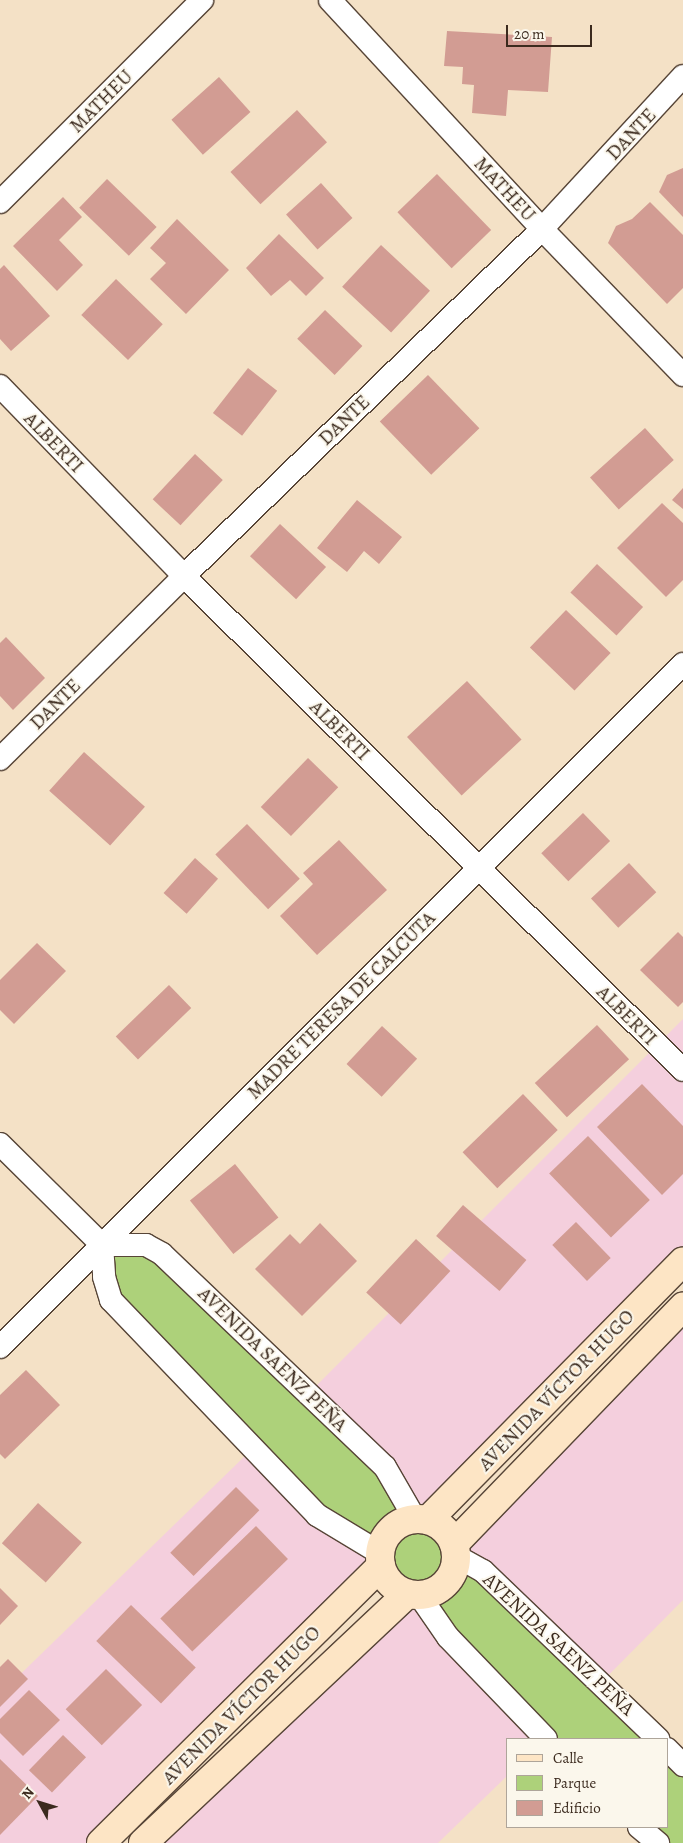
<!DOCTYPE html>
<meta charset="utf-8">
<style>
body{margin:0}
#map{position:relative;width:683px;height:1843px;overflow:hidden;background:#f4e1c6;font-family:Alegreya,serif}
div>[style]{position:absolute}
.built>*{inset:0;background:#f4cfdd}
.green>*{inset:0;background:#add17a}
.building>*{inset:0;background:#d29c93;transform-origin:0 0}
.roads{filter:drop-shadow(1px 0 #574537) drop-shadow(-1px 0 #574537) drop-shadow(0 1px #574537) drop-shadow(0 -1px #574537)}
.street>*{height:22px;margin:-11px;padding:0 11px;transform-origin:11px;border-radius:11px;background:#fff}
.secondary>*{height:28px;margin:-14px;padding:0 14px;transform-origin:14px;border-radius:14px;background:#fde5c5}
.secondary>.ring{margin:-14px;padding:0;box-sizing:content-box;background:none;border:28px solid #fde5c5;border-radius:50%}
span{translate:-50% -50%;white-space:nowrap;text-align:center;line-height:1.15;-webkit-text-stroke:4px #fbf7ec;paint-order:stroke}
.street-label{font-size:20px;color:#3b2a1e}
.legend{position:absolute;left:506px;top:1738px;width:162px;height:90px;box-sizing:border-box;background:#fbf7ec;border:1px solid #aea59a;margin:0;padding:6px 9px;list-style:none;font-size:15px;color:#3b2a1e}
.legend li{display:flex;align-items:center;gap:10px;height:25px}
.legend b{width:25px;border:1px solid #aea59a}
.north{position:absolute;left:15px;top:1778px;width:50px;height:50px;-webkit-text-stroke:4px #fbf7ec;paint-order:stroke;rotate:309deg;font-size:14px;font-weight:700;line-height:20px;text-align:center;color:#3b2a1e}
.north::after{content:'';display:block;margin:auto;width:18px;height:22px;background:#3b2a1e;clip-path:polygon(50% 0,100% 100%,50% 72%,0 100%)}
.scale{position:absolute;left:506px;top:25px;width:86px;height:22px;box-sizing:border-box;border:2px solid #3b2a1e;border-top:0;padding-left:6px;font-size:15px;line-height:18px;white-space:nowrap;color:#3b2a1e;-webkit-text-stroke:4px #fbf7ec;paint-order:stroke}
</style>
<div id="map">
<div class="built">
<div style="clip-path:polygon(683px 1019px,683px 1259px,100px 1843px,0 1843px,0 1694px,280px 1422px)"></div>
<div style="clip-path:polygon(683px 1306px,683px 1600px,572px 1712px,544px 1739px,507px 1739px,507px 1776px,438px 1843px,149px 1843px)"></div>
</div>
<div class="green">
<div style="clip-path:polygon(102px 1245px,146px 1245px,658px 1739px,551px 1739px,111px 1300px)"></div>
<div style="clip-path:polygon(667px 1749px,683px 1765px,683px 1843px,658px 1843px,639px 1827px,667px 1827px)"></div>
</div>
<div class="building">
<div style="clip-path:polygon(447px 31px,552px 37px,548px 92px,508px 90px,506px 116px,472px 113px,474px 85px,462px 84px,463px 67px,444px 66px)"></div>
<div style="left:219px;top:77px;width:47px;height:64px;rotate:48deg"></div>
<div style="left:297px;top:110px;width:44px;height:91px;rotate:47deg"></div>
<div style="clip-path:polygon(683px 168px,683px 217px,659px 192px,667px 175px)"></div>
<div style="left:437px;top:174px;width:78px;height:55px;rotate:46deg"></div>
<div style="left:107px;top:179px;width:69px;height:40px;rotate:44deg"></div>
<div style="left:321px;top:183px;width:47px;height:47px;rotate:48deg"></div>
<div style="clip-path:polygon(63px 197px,82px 217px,59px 240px,83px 265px,57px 291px,13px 246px)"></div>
<div style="clip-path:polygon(650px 202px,683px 235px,683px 288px,667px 304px,608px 243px,616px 226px,632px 219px)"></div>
<div style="clip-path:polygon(177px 219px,229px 270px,186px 314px,150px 279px,166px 263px,150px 248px)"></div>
<div style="clip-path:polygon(279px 234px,324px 278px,306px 296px,290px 280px,271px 296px,246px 268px)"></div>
<div style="left:381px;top:245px;width:67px;height:57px;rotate:43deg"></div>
<div style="clip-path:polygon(4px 265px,50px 316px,11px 351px,0 339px,0 269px)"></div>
<div style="left:116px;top:279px;width:65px;height:50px;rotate:44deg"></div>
<div style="left:325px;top:310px;width:52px;height:40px;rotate:44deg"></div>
<div style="left:248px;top:368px;width:37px;height:57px;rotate:38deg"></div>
<div style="left:428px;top:375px;width:74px;height:67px;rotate:46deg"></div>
<div style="left:645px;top:428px;width:43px;height:74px;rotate:48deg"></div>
<div style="left:195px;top:454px;width:38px;height:62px;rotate:43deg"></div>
<div style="clip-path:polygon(683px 488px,683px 509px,672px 500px)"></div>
<div style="clip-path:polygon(357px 500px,402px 537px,379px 564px,364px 551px,347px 572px,317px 548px)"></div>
<div style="clip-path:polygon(662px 503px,683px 523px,683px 580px,666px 597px,617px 548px)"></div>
<div style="left:280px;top:524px;width:63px;height:44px;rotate:43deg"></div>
<div style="left:597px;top:564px;width:63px;height:39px;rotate:43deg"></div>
<div style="left:566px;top:610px;width:62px;height:52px;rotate:44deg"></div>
<div style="clip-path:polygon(6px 637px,45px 678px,13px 710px,0 696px,0 643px)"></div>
<div style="left:467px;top:681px;width:80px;height:82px;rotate:47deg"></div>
<div style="left:84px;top:752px;width:82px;height:52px;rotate:42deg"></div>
<div style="left:308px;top:758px;width:42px;height:68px;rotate:44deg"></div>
<div style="left:583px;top:813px;width:39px;height:58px;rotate:46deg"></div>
<div style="left:247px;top:824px;width:76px;height:44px;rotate:46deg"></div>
<div style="clip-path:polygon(339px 840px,387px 890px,317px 955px,280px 916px,313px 884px,303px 873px)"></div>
<div style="left:195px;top:858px;width:31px;height:47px;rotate:42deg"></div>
<div style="left:629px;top:863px;width:40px;height:52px;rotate:47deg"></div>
<div style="clip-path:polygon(678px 932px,683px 937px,683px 1002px,678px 1007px,640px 970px)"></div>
<div style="clip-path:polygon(37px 943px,66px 971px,14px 1024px,0 1010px,0 980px)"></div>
<div style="left:169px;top:985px;width:32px;height:74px;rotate:46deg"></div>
<div style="left:597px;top:1025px;width:47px;height:85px;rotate:47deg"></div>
<div style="left:382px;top:1026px;width:48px;height:52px;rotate:43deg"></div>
<div style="clip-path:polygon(642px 1084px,683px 1126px,683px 1174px,662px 1195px,597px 1127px)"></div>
<div style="left:523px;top:1094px;width:50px;height:84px;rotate:46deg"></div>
<div style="left:588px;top:1136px;width:89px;height:54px;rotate:46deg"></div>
<div style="left:235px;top:1164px;width:69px;height:58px;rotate:51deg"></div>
<div style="left:463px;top:1205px;width:84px;height:41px;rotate:41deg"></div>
<div style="left:576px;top:1222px;width:50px;height:33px;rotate:46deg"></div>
<div style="clip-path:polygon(320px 1223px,357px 1261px,302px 1316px,255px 1269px,290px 1234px,300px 1244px)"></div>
<div style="left:416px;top:1239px;width:47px;height:73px;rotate:43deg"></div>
<div style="clip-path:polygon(26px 1370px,60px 1405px,5px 1459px,0 1454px,0 1395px)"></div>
<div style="left:236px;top:1487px;width:33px;height:93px;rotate:45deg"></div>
<div style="left:38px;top:1503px;width:59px;height:54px;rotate:42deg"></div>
<div style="left:256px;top:1526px;width:46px;height:133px;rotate:46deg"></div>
<div style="clip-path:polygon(0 1588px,18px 1606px,0 1625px)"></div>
<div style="left:131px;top:1605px;width:90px;height:50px;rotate:44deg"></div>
<div style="clip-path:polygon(8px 1659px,28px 1679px,0 1707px,0 1667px)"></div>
<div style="left:106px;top:1669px;width:51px;height:57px;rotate:45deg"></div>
<div style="clip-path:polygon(29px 1690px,60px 1720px,23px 1756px,0 1733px,0 1719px)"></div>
<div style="left:63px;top:1735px;width:32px;height:49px;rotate:44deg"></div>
<div style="clip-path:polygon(0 1759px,38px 1796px,0 1835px)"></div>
</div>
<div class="roads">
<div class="street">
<div style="left:330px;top:0;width:312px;rotate:47.2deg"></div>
<div style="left:542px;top:229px;width:203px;rotate:46deg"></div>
<div style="left:0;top:202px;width:286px;rotate:-45deg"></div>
<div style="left:0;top:386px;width:264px;rotate:45.9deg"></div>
<div style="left:184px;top:576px;width:702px;rotate:44.71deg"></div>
<div style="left:0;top:759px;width:260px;rotate:-44.8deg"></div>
<div style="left:184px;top:576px;width:499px;rotate:-44.1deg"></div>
<div style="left:542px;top:229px;width:208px;rotate:-47.3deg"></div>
<div style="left:0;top:1144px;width:144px;rotate:44.7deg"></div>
<div style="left:102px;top:1245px;width:32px;rotate:86deg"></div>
<div style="left:104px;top:1277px;width:24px;rotate:73deg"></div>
<div style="left:111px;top:1300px;width:298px;rotate:46.2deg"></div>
<div style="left:317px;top:1515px;width:74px;rotate:31.1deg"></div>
<div style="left:102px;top:1245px;width:44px"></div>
<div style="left:146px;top:1245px;width:18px;rotate:29deg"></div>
<div style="left:162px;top:1254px;width:308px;rotate:43.7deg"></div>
<div style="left:385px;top:1467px;width:60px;rotate:60deg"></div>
<div style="left:0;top:1347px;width:966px;rotate:-45deg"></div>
<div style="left:456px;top:1556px;width:31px;rotate:29deg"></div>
<div style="left:483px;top:1571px;width:243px;rotate:43.8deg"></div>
<div style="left:419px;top:1595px;width:51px;rotate:55.4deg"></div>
<div style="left:448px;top:1637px;width:141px;rotate:46.1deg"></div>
<div style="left:667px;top:1749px;width:23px;rotate:45deg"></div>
<div style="left:639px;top:1827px;width:25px;rotate:40deg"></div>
</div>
<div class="secondary">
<div class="ring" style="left:380px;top:1519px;width:48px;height:48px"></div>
<div style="left:428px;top:1520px;width:363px;rotate:-45.4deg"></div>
<div style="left:454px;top:1544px;width:330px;rotate:-46deg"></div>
<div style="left:101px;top:1843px;width:394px;rotate:-44.7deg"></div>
<div style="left:143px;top:1843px;width:363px;rotate:-43.3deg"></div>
</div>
</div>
<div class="street-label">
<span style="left:101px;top:101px;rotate:-45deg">MATHEU</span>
<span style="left:631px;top:134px;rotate:-47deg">DANTE</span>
<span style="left:505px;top:189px;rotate:47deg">MATHEU</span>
<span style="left:344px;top:420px;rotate:-44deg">DANTE</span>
<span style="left:54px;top:442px;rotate:46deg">ALBERTI</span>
<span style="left:55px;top:704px;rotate:-45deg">DANTE</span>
<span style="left:340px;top:730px;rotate:45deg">ALBERTI</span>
<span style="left:341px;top:1005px;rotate:-45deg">MADRE TERESA DE CALCUTA</span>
<span style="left:627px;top:1015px;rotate:45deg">ALBERTI</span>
<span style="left:273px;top:1359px;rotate:44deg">AVENIDA SAENZ PEÑA</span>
<span style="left:556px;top:1390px;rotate:-46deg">AVENIDA VÍCTOR HUGO</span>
<span style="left:559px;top:1644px;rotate:43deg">AVENIDA SAENZ PEÑA</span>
<span style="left:241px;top:1705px;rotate:-45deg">AVENIDA VÍCTOR HUGO</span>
</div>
<ul class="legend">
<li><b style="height:6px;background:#fde5c5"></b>Calle</li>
<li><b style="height:14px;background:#add17a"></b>Parque</li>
<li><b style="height:14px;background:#d29c93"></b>Edificio</li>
</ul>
<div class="north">N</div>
<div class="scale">20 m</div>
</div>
